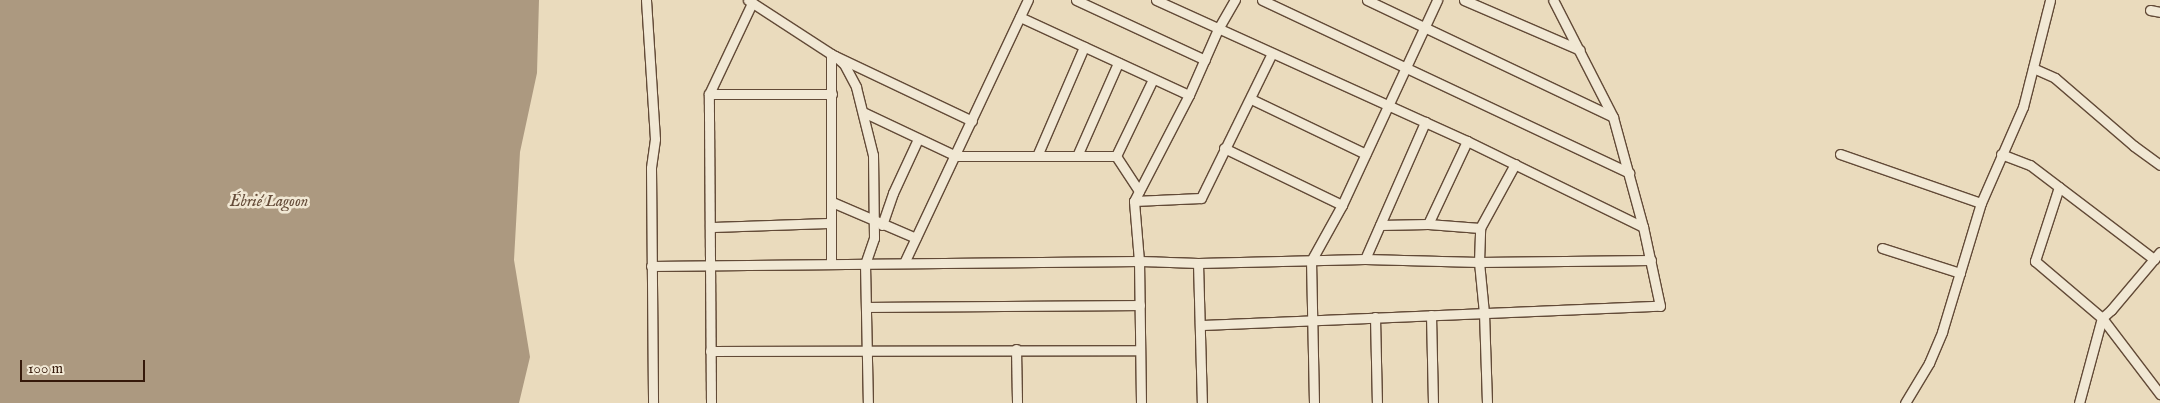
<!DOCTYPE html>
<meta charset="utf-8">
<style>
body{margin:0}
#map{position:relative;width:2160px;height:403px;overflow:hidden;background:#eadbbd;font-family:"IM FELL English",serif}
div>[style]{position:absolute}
.water>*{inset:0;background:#ac9980}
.roads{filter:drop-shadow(1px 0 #624a37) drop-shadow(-1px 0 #624a37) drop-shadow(0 1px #624a37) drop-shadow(0 -1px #624a37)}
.minor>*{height:9px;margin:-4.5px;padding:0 4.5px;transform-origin:4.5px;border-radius:4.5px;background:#f1e8d4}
span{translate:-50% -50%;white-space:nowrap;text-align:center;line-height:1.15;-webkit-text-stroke:5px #f1e8d4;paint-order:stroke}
.water-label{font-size:16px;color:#654c39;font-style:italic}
.scale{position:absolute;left:20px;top:360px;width:125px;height:22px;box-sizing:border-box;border:2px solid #35190a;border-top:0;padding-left:6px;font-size:15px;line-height:18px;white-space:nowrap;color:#35190a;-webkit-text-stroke:4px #f1e8d4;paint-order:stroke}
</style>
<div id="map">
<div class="water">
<div style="clip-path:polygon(0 0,539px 0,537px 73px,520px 152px,514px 260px,530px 357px,519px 403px,0 403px)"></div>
</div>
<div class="roads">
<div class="minor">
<div style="left:646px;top:0;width:139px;rotate:86.3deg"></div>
<div style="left:655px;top:139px;width:29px;rotate:98deg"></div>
<div style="left:651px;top:168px;width:235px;rotate:89.5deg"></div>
<div style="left:748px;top:0;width:99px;rotate:33deg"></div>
<div style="left:831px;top:54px;width:156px;rotate:25.4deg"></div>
<div style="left:1076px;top:0;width:142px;rotate:24.9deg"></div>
<div style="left:1156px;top:0;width:341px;rotate:24.4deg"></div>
<div style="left:1467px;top:141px;width:196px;rotate:26deg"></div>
<div style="left:1262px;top:0;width:406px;rotate:25.2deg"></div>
<div style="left:1367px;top:0;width:272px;rotate:25.4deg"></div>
<div style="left:1464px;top:0;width:126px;rotate:23.3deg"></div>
<div style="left:2150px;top:10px;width:10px;rotate:11deg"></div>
<div style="left:1020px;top:17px;width:186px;rotate:24.8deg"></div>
<div style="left:835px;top:56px;width:12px;rotate:42deg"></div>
<div style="left:844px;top:64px;width:26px;rotate:62deg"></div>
<div style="left:856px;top:87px;width:70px;rotate:76deg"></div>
<div style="left:873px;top:155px;width:83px;rotate:89.3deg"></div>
<div style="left:874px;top:238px;width:28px;rotate:109deg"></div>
<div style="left:865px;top:264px;width:139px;rotate:88.8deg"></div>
<div style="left:2033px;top:68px;width:24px;rotate:24deg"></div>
<div style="left:2055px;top:78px;width:104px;rotate:40.7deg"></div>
<div style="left:2134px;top:146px;width:32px;rotate:36deg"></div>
<div style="left:709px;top:94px;width:123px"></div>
<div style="left:1251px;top:99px;width:127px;rotate:25.6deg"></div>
<div style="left:863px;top:112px;width:103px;rotate:25.3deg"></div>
<div style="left:956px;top:156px;width:160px"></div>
<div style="left:1116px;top:156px;width:42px;rotate:56.7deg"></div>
<div style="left:1224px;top:148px;width:131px;rotate:25.8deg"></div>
<div style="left:1840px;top:154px;width:149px;rotate:19.2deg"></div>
<div style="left:2001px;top:154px;width:31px;rotate:21deg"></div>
<div style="left:2030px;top:165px;width:156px;rotate:37.2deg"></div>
<div style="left:1037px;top:156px;width:119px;rotate:-66.7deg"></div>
<div style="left:1077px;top:156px;width:102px;rotate:-66.2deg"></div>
<div style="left:1116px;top:156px;width:85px;rotate:-64.3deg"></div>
<div style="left:2059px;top:187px;width:78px;rotate:108deg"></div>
<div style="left:2035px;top:261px;width:88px;rotate:40.4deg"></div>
<div style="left:2102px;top:318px;width:96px;rotate:52.7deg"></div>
<div style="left:1134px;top:201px;width:67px;rotate:-2.6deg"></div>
<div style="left:1201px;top:198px;width:161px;rotate:-63.9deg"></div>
<div style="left:832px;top:202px;width:91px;rotate:23.2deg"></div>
<div style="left:1428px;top:224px;width:92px;rotate:-64.8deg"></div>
<div style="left:882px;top:225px;width:34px;rotate:-71deg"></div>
<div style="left:893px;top:193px;width:60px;rotate:-65.2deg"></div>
<div style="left:1380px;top:225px;width:48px;rotate:-1.2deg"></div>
<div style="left:1428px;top:224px;width:52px;rotate:4.4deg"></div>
<div style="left:710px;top:227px;width:121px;rotate:-1.9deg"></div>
<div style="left:1882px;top:248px;width:82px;rotate:17.8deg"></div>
<div style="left:1365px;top:259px;width:150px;rotate:-66.3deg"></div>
<div style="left:904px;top:263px;width:291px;rotate:-64.8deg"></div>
<div style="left:1198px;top:263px;width:140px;rotate:88.4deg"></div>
<div style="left:831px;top:264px;width:210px;rotate:-90deg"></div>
<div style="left:651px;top:266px;width:488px;rotate:-0.6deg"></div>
<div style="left:1139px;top:261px;width:59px;rotate:1.9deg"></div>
<div style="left:1198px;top:263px;width:167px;rotate:-1.4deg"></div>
<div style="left:1365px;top:259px;width:114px;rotate:1.5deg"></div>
<div style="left:1479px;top:262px;width:172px;rotate:-0.7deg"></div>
<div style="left:867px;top:307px;width:273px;rotate:-0.4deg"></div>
<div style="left:1431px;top:315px;width:88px;rotate:88.7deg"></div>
<div style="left:1375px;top:317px;width:86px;rotate:88.7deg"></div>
<div style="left:1201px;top:325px;width:459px;rotate:-2.4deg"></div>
<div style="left:1660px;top:306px;width:81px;rotate:-102.1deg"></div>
<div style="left:1643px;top:227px;width:114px;rotate:-105.3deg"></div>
<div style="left:1613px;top:117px;width:131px;rotate:-117.1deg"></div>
<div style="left:1016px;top:349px;width:54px;rotate:88.9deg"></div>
<div style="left:710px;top:351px;width:430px;rotate:-0.1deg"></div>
<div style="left:711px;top:403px;width:309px;rotate:-90.4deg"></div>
<div style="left:709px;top:94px;width:101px;rotate:-64.7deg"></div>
<div style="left:1141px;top:403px;width:142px;rotate:-90.8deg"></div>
<div style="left:1139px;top:261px;width:60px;rotate:-94.8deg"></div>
<div style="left:1134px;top:201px;width:119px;rotate:-62.6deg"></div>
<div style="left:1189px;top:95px;width:72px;rotate:-66.3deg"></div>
<div style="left:1218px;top:29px;width:34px;rotate:-60deg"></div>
<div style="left:1314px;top:403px;width:142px;rotate:-91.2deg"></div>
<div style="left:1311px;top:261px;width:64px;rotate:-61deg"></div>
<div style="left:1342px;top:205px;width:226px;rotate:-65.1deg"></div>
<div style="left:1487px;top:403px;width:90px;rotate:-91.9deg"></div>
<div style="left:1484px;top:313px;width:51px;rotate:-95.6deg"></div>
<div style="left:1479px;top:262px;width:34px;rotate:-88deg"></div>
<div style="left:1480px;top:228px;width:73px;rotate:-61.3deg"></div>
<div style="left:1905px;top:403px;width:47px;rotate:-59deg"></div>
<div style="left:1929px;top:363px;width:34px;rotate:-67deg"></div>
<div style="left:1942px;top:332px;width:135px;rotate:-73.2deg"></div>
<div style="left:1981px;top:203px;width:105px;rotate:-66.4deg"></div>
<div style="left:2023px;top:107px;width:110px;rotate:-75.8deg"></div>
<div style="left:2079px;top:403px;width:88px;rotate:-74.9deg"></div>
<div style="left:2102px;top:318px;width:12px;rotate:-42deg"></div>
<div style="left:2111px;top:310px;width:76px;rotate:-49.8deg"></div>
</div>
</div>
<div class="water-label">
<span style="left:269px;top:202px">Ébrié Lagoon</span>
</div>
<div class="scale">100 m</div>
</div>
